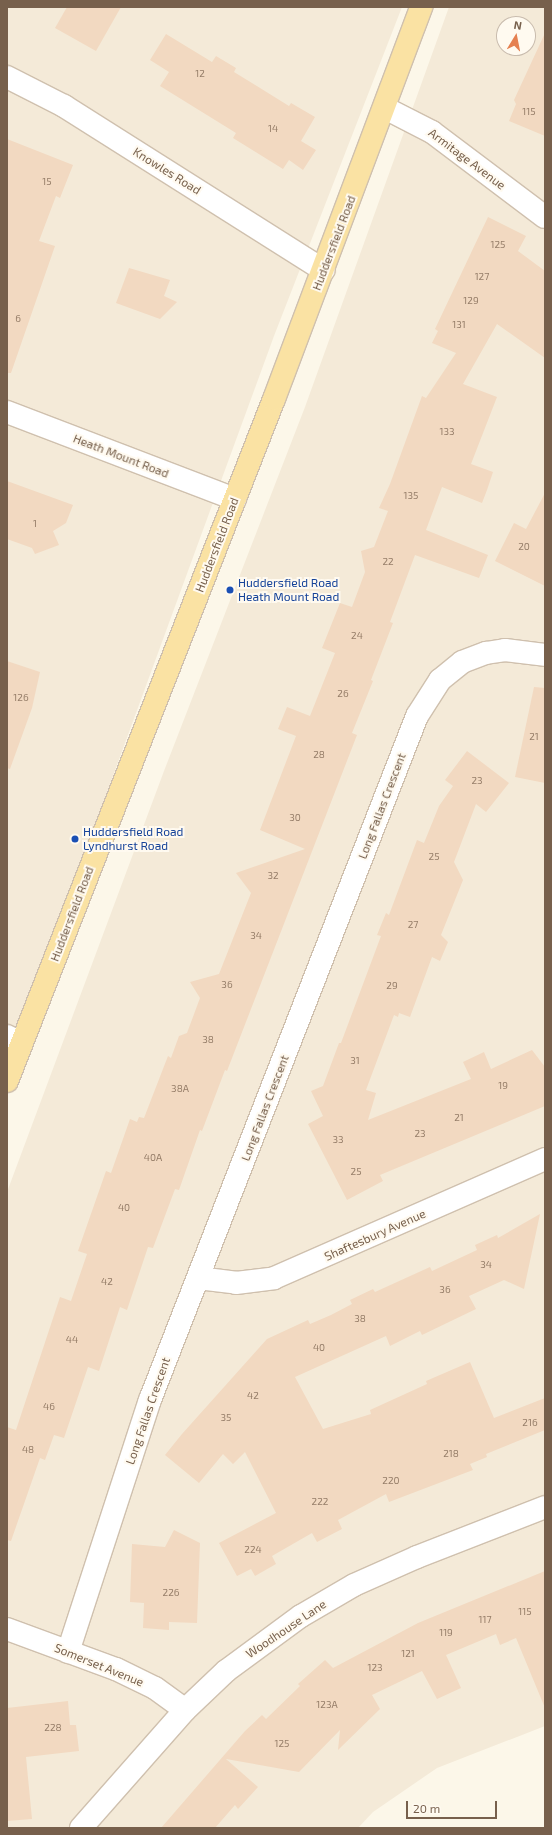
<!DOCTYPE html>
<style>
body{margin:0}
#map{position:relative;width:552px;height:1835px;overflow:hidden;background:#fcf7e9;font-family:"Exo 2",sans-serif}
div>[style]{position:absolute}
.residential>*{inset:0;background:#f4ead8}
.building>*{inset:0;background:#f2d9c1}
.roads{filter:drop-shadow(1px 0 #cfc0ae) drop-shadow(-1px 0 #cfc0ae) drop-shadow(0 1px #cfc0ae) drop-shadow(0 -1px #cfc0ae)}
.street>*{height:22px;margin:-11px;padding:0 11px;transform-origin:11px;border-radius:11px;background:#fff}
.primary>*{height:22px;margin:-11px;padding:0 11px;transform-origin:11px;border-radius:11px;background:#fae2a3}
.dots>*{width:11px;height:11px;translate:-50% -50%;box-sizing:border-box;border:2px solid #fffaf0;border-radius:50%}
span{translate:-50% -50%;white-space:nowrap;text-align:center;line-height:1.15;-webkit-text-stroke:4px #fffaf0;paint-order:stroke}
.number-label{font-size:10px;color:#967e69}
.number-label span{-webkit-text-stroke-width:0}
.street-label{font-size:12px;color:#77604c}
.transit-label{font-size:12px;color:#164399}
.left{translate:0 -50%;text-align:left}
.frame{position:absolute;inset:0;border:8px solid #77604c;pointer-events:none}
.north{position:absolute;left:496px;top:16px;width:40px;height:40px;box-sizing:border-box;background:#fffaf0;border:1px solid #c9bcae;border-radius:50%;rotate:10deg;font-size:11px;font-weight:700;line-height:16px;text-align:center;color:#77604c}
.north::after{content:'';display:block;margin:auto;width:14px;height:18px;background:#e58050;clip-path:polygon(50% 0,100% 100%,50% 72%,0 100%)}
.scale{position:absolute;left:406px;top:1801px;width:91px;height:18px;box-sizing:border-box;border:2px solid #77604c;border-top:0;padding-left:5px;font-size:12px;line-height:14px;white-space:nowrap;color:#77604c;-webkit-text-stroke:3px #fffaf0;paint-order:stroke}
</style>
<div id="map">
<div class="residential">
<div style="clip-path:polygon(7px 7px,402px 7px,274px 336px,106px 795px,7px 1051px)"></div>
<div style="clip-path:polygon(evenodd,449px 7px,545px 7px,545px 1726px,437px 1768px,373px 1812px,358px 1828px,7px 1828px,7px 1192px,164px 771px,305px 407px,449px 7px,504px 24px,528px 24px,528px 48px,504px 48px,504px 24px)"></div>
</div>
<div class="building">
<div style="clip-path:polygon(67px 7px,121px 7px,96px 51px,55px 28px)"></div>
<div style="clip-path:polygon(545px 33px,545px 136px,509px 121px,516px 104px,514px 100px)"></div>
<div style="clip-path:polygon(166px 34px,212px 62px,216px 56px,236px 68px,234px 72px,289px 106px,291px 103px,315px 117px,301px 141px,316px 150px,303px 170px,289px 160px,283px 169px,233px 138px,236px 133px,160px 86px,169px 72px,150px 60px)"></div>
<div style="clip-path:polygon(7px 139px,73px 165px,60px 198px,56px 196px,39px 241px,55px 246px,11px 373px,7px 373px)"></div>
<div style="clip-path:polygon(488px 217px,526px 236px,518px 251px,545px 271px,545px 358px,497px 324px,463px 384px,497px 397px,471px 464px,493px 472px,487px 490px,482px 503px,442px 487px,426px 530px,488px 555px,479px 578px,415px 555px,390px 622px,393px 623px,371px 680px,373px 681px,352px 733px,357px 735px,227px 1071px,225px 1070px,202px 1131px,200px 1130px,179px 1190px,175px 1189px,153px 1248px,148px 1247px,127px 1310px,120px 1307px,99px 1371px,88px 1367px,64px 1438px,54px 1435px,45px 1460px,40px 1458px,11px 1541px,7px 1540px,7px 1427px,16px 1430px,60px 1297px,71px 1301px,87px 1254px,78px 1251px,106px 1171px,111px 1173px,130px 1119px,137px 1122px,139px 1117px,144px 1118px,168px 1056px,171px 1058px,179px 1036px,187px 1033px,200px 998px,190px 982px,219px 974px,251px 893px,236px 873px,305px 849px,260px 830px,296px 736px,278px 729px,287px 707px,310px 716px,335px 653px,322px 648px,340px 603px,352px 607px,365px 572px,361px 551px,374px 547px,388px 511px,379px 508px,390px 484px,422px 396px,426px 398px,456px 353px,432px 343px,438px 331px,435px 329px)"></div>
<div style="clip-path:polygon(129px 268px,170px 280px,164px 296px,177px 302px,160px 319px,116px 303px)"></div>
<div style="clip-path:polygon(7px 481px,73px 505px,66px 523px,53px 531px,59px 545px,35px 554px,32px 548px,7px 539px)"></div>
<div style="clip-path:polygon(545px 493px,545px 586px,495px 561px,514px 523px,526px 529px)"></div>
<div style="clip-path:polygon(7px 661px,40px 672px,32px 708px,10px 769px,7px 768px)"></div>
<div style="clip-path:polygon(534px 687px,545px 688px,545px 783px,515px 777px)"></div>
<div style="clip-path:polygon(467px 751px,509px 783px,486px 812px,476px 804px,454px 862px,463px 880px,441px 935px,448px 942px,440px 961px,432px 957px,410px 1017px,399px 1013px,398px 1017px,394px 1015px,366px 1090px,376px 1093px,368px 1120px,471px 1079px,463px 1062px,484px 1052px,491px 1069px,532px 1050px,545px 1067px,545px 1106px,380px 1175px,383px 1181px,347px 1200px,308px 1124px,323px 1116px,311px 1091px,323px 1086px,339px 1043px,341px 1043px,381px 936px,377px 935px,386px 913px,389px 915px,417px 840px,424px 843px,439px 806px,453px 786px,445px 780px)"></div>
<div style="clip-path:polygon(540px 1214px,524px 1289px,504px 1280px,469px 1296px,476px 1309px,422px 1335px,420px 1331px,390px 1346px,386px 1336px,295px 1377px,323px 1429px,371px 1414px,370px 1410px,427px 1384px,426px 1381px,470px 1362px,494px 1418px,545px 1398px,545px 1430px,486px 1454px,487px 1457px,470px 1464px,473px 1470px,389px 1502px,386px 1494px,338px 1520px,342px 1529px,317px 1542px,312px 1533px,272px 1556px,276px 1564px,255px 1576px,251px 1569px,237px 1576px,219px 1543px,276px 1513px,245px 1452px,233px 1464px,223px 1454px,199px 1483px,165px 1455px,182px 1434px,267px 1339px,308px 1320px,310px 1324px,331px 1315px,352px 1304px,350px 1300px,373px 1289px,375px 1292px,430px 1267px,432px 1271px,477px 1250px,475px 1245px,497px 1235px,498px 1238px)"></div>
<div style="clip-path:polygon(174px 1530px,200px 1543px,197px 1623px,169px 1622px,169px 1630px,143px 1628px,144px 1603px,130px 1602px,132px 1544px,165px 1547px)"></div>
<div style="clip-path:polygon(545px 1571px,545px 1708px,516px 1638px,500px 1645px,496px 1634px,446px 1655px,461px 1688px,437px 1699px,422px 1671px,372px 1695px,380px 1709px,338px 1750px,340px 1730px,299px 1772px,226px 1759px,258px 1787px,238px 1809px,235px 1805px,215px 1828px,161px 1828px,245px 1731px,262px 1715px,266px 1719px,300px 1686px,298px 1684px,325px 1660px,333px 1668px,418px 1623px)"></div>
<div style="clip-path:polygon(68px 1701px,70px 1725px,76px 1725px,79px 1751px,26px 1757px,32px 1819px,7px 1821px,7px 1708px)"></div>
</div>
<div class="roads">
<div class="street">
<div style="left:7px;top:77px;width:64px;rotate:27deg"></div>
<div style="left:64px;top:106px;width:307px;rotate:32.3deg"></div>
<div style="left:385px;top:108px;width:53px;rotate:27.1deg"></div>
<div style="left:432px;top:132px;width:141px;rotate:37deg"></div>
<div style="left:7px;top:412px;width:244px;rotate:20.9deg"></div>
<div style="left:7px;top:1036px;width:16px;rotate:27deg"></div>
<div style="left:198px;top:1278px;width:38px;rotate:7deg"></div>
<div style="left:236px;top:1283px;width:38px;rotate:-7deg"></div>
<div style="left:274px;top:1278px;width:296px;rotate:-23.7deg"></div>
<div style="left:7px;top:1629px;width:116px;rotate:20.2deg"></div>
<div style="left:116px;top:1669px;width:43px;rotate:26deg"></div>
<div style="left:155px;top:1688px;width:37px;rotate:36deg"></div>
<div style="left:68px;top:1652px;width:265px;rotate:-72deg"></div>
<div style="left:150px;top:1400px;width:734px;rotate:-68.68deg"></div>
<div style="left:417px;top:716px;width:43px;rotate:-57.4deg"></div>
<div style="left:440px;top:680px;width:28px;rotate:-39deg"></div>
<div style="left:462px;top:662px;width:26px;rotate:-21deg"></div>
<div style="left:486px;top:653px;width:19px;rotate:-9deg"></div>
<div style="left:505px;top:650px;width:40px;rotate:7.1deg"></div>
<div style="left:81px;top:1828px;width:157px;rotate:-48.6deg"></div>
<div style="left:185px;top:1710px;width:57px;rotate:-43.6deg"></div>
<div style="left:226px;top:1671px;width:93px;rotate:-36.3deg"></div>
<div style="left:301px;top:1616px;width:61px;rotate:-30.3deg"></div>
<div style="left:354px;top:1585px;width:69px;rotate:-24deg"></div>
<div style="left:417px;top:1557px;width:137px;rotate:-21.3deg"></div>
</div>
<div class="primary">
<div style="left:7px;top:1081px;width:732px;rotate:-68.62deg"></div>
<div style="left:274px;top:399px;width:419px;rotate:-69.4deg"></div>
</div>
</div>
<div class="dots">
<div style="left:230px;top:590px;background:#1a4fb4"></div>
<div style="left:75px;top:839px;background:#1a4fb4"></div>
</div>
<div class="number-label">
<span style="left:200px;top:74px">12</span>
<span style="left:529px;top:112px">115</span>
<span style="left:273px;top:129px">14</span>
<span style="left:47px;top:182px">15</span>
<span style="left:498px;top:245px">125</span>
<span style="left:482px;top:277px">127</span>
<span style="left:471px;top:301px">129</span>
<span style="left:18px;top:319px">6</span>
<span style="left:459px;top:325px">131</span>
<span style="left:447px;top:432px">133</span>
<span style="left:411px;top:496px">135</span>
<span style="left:35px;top:524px">1</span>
<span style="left:524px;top:547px">20</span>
<span style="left:388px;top:562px">22</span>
<span style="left:357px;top:636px">24</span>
<span style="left:343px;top:694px">26</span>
<span style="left:21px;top:698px">126</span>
<span style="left:534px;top:737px">21</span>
<span style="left:319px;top:755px">28</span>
<span style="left:477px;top:781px">23</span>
<span style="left:295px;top:818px">30</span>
<span style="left:434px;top:857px">25</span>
<span style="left:273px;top:876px">32</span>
<span style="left:413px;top:925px">27</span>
<span style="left:256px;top:936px">34</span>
<span style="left:227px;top:985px">36</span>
<span style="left:392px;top:986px">29</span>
<span style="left:208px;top:1040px">38</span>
<span style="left:355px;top:1061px">31</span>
<span style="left:503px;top:1086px">19</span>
<span style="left:180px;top:1089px">38A</span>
<span style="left:459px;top:1118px">21</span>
<span style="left:420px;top:1134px">23</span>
<span style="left:338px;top:1140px">33</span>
<span style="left:153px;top:1158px">40A</span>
<span style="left:356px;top:1172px">25</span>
<span style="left:124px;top:1208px">40</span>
<span style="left:486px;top:1265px">34</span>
<span style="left:107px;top:1282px">42</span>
<span style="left:445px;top:1290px">36</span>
<span style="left:360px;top:1319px">38</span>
<span style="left:72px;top:1340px">44</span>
<span style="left:319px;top:1348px">40</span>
<span style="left:253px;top:1396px">42</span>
<span style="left:49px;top:1407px">46</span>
<span style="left:226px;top:1418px">35</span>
<span style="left:530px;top:1423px">216</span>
<span style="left:28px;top:1450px">48</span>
<span style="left:451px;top:1454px">218</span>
<span style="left:391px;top:1481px">220</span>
<span style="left:320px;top:1502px">222</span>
<span style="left:253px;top:1550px">224</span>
<span style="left:171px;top:1593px">226</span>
<span style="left:525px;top:1612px">115</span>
<span style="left:485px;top:1620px">117</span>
<span style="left:446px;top:1633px">119</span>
<span style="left:408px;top:1654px">121</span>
<span style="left:375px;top:1668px">123</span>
<span style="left:327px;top:1705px">123A</span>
<span style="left:53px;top:1728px">228</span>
<span style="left:282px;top:1744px">125</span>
</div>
<div class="street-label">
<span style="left:467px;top:159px;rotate:37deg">Armitage Avenue</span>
<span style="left:167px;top:171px;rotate:32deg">Knowles Road</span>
<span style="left:334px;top:243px;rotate:-69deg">Huddersfield Road</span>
<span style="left:121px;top:456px;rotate:21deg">Heath Mount Road</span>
<span style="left:217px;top:545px;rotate:-69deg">Huddersfield Road</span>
<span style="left:382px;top:806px;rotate:-69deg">Long Fallas Crescent</span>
<span style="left:72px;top:914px;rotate:-69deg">Huddersfield Road</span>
<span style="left:265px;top:1108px;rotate:-69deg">Long Fallas Crescent</span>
<span style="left:375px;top:1235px;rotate:-24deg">Shaftesbury Avenue</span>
<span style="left:148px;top:1411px;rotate:-71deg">Long Fallas Crescent</span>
<span style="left:286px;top:1629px;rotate:-34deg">Woodhouse Lane</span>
<span style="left:99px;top:1665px;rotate:22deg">Somerset Avenue</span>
</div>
<div class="transit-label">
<span class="left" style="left:238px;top:590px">Huddersfield Road<br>Heath Mount Road</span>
<span class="left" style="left:83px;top:839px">Huddersfield Road<br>Lyndhurst Road</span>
</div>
<div class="frame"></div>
<div class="north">N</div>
<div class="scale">20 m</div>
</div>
